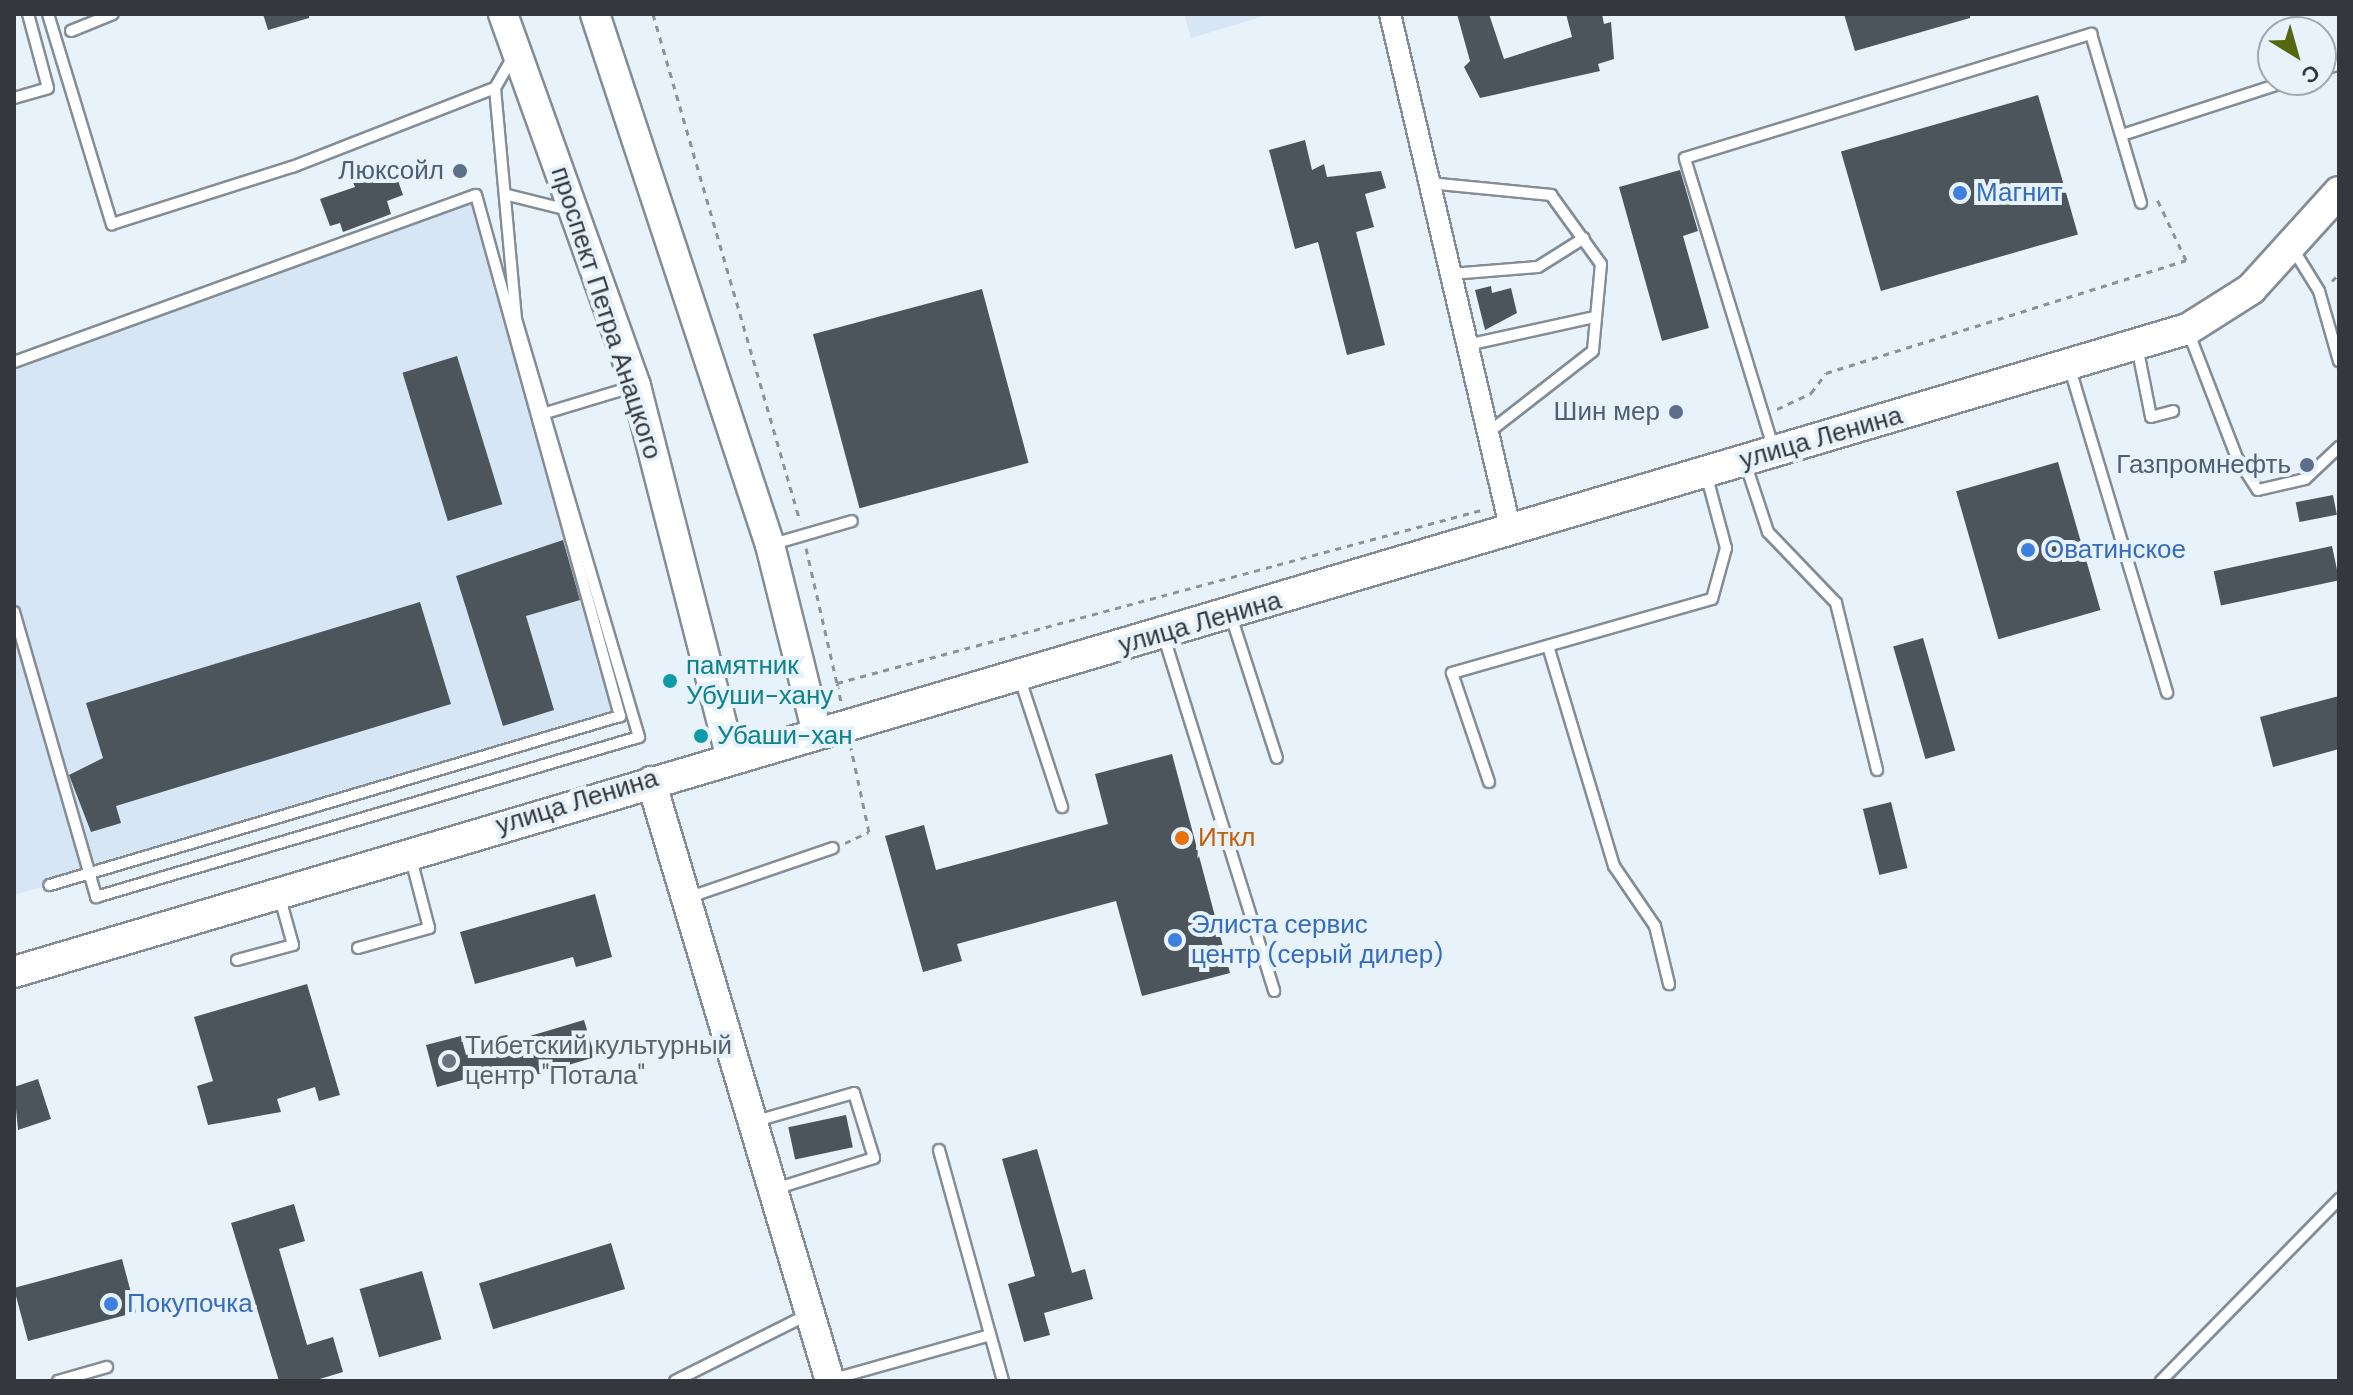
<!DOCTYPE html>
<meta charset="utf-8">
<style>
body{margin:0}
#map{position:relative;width:2353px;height:1395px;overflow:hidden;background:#e7f2fa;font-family:"DM Sans",sans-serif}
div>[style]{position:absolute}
.built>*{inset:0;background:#d6e6f4}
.building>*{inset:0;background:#4c555c;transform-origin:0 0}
.path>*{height:3px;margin-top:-1.5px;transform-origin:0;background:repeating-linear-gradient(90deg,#8b9399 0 6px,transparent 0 12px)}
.roads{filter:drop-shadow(2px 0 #848d95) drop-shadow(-2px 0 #848d95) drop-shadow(0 2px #848d95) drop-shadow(0 -2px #848d95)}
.lane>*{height:10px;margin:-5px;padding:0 5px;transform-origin:5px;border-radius:5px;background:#fff}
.street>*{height:20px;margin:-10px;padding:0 10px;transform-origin:10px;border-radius:10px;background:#fff}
.secondary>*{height:28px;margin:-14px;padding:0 14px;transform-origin:14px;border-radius:14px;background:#fff}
.primary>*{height:30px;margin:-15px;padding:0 15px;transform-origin:15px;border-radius:15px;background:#fff}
.dots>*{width:22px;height:22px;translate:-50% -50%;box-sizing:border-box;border:4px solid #e7f2fa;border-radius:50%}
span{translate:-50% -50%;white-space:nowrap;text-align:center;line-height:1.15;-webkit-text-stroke:8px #e7f2fa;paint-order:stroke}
.service-label{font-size:26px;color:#4e5e75}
.right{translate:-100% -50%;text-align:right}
.shop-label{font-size:26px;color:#366cbe}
.left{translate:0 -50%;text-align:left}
.street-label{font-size:26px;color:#34383c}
.culture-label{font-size:26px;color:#0d838f}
.food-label{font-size:26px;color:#c56008}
.worship-label{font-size:26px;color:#5b616d}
.frame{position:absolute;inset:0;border:16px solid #34383c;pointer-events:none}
.north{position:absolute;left:2257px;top:16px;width:80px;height:80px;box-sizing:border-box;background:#e7f2fa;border:2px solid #9fa8ae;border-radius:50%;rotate:143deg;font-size:22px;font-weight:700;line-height:32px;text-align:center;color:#34383c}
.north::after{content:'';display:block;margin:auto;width:28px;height:36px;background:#556711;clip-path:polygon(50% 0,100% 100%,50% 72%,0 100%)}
</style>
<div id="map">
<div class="built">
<div style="clip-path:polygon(1184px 14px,1271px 14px,1191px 38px)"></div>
<div style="clip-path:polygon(476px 195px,620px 716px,14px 895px,14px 362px)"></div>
</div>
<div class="building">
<div style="clip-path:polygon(263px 14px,309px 14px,309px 18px,268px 30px)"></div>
<div style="clip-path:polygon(1457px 14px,1489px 14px,1504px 59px,1572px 37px,1566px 14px,1602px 14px,1604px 24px,1611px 22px,1614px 59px,1598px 64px,1600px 71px,1480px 98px,1464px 67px,1470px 61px)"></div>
<div style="clip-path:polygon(1844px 14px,1970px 14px,1970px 18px,1855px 51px)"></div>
<div style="left:2038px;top:95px;width:145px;height:205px;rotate:74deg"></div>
<div style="clip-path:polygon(1305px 140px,1312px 170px,1324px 164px,1327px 177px,1381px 171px,1386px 188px,1365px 194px,1374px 227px,1356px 232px,1385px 345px,1347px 355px,1318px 242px,1295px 249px,1269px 150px)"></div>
<div style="clip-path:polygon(1680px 170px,1698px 231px,1683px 236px,1709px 328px,1662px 341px,1619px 187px)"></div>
<div style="clip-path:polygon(369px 171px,372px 180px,395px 172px,403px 195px,387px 201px,391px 214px,343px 232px,340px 223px,330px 226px,320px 199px,355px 187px,351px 178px)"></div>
<div style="clip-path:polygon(1491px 286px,1492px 293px,1511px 288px,1517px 313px,1485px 330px,1475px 290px)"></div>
<div style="left:982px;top:289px;width:180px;height:175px;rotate:75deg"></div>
<div style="left:457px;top:356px;width:155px;height:57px;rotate:73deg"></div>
<div style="left:2058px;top:462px;width:154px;height:106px;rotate:74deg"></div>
<div style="left:2333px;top:495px;width:20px;height:38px;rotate:79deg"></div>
<div style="clip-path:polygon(563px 540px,580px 600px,526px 616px,554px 710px,503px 726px,456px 576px)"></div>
<div style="left:2332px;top:546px;width:35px;height:121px;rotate:78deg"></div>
<div style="clip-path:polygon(420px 602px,451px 704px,116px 806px,121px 823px,91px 832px,69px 775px,103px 758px,86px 703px)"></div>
<div style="left:1923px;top:638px;width:117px;height:31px;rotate:74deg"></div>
<div style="clip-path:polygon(2339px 696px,2339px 749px,2273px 767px,2260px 717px)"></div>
<div style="clip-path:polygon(1172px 754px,1230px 973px,1142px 996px,1116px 901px,957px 944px,962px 961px,923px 972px,885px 836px,924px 825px,936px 870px,1108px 824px,1095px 774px)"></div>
<div style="left:1891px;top:802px;width:68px;height:29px;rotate:76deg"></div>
<div style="clip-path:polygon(595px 894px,612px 957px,576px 967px,573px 957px,475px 984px,460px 932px)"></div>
<div style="clip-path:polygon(307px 984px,340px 1095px,319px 1101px,315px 1087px,277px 1099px,281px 1112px,208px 1125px,197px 1086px,213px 1081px,194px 1017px)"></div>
<div style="clip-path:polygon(584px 1020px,595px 1057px,492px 1088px,488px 1073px,437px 1087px,426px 1045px,461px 1036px,466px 1055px)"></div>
<div style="clip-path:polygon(38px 1079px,51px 1119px,18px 1130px,14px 1087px)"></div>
<div style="left:846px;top:1115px;width:33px;height:59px;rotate:78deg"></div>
<div style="clip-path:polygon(1037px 1149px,1072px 1273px,1085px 1269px,1093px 1299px,1044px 1313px,1050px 1335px,1024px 1342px,1008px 1284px,1035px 1276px,1002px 1159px)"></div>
<div style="clip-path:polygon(294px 1204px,305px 1241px,279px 1249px,307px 1345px,333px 1337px,343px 1372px,313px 1381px,279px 1381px,231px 1223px)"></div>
<div style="left:611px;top:1243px;width:48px;height:138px;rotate:73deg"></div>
<div style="left:122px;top:1259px;width:55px;height:112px;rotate:75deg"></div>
<div style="left:422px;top:1271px;width:71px;height:65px;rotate:74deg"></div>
</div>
<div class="path">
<div style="left:653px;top:14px;width:528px;rotate:73.83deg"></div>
<div style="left:2332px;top:281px;width:10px;rotate:-45deg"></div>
<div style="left:1777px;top:409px;width:38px;rotate:-25deg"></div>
<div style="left:1811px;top:393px;width:25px;rotate:-53deg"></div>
<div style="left:1826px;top:373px;width:377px;rotate:-17.4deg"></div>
<div style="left:2186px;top:260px;width:68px;rotate:-115.4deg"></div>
<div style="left:806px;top:548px;width:139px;rotate:77.1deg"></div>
<div style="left:837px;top:683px;width:671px;rotate:-15.03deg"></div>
<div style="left:837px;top:683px;width:19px;rotate:78deg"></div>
<div style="left:845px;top:843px;width:26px;rotate:-25deg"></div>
<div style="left:869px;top:832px;width:86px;rotate:-102.1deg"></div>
</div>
<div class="roads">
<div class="lane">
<div style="left:48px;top:14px;width:220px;rotate:73.1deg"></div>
<div style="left:112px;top:224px;width:189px;rotate:-17.6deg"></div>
<div style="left:292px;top:167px;width:218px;rotate:-21.3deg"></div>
<div style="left:71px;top:31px;width:45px;rotate:-22deg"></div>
<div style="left:2321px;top:70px;width:19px;rotate:-18deg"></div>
<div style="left:14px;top:98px;width:35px;rotate:-16deg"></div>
<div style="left:48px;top:88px;width:77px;rotate:-105.1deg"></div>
<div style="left:2122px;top:135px;width:178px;rotate:-18deg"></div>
<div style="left:1429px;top:183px;width:123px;rotate:5.6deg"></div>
<div style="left:1551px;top:195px;width:85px;rotate:54.1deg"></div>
<div style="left:1601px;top:264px;width:87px;rotate:95.3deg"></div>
<div style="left:1593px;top:351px;width:132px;rotate:142.1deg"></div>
<div style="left:508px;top:195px;width:62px;rotate:14deg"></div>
<div style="left:2293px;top:249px;width:49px;rotate:58.2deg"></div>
<div style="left:2319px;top:291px;width:73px;rotate:74.1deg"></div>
<div style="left:1451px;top:274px;width:87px;rotate:-4.6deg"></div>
<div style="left:1538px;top:267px;width:54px;rotate:-32.2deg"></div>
<div style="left:2188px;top:331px;width:136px;rotate:68.9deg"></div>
<div style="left:2237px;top:458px;width:38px;rotate:57deg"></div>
<div style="left:2258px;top:490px;width:48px;rotate:-13.2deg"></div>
<div style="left:2305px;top:479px;width:47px;rotate:-43.3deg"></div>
<div style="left:1467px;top:345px;width:130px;rotate:-12.4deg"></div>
<div style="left:2137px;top:346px;width:72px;rotate:78.8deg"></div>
<div style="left:2151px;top:417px;width:23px;rotate:-15deg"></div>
<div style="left:14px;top:362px;width:491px;rotate:-19.9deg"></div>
<div style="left:476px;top:195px;width:541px;rotate:74.55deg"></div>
<div style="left:620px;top:716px;width:595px;rotate:163.49deg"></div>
<div style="left:2070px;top:369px;width:338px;rotate:73.3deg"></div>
<div style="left:549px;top:412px;width:90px;rotate:-16.8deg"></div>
<div style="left:1774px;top:450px;width:305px;rotate:-107deg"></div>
<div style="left:1685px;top:158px;width:425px;rotate:-17deg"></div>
<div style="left:2091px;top:34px;width:176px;rotate:73.5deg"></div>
<div style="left:1745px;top:462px;width:74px;rotate:71.8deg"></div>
<div style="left:1768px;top:532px;width:98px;rotate:46.2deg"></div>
<div style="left:1836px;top:603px;width:172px;rotate:76.2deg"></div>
<div style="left:773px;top:544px;width:82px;rotate:-16.2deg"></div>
<div style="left:14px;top:612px;width:297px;rotate:73.9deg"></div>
<div style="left:96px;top:897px;width:566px;rotate:-16.42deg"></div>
<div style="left:639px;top:737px;width:436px;rotate:-106.4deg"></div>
<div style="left:516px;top:319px;width:232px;rotate:-95.2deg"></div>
<div style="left:495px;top:88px;width:38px;rotate:-60deg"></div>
<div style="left:1231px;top:616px;width:149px;rotate:72.1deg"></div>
<div style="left:1163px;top:634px;width:374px;rotate:72.7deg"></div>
<div style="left:1548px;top:646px;width:230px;rotate:73.3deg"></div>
<div style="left:1614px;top:866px;width:73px;rotate:55.7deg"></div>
<div style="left:1655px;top:926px;width:60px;rotate:76.4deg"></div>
<div style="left:1019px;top:676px;width:138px;rotate:71.8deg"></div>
<div style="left:1489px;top:782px;width:115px;rotate:-108.7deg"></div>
<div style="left:1452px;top:673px;width:270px;rotate:-15.9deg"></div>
<div style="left:1712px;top:599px;width:53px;rotate:-74.6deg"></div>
<div style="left:1726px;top:548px;width:77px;rotate:-105.1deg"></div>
<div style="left:687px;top:898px;width:154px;rotate:-18.9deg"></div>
<div style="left:358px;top:948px;width:74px;rotate:-15.7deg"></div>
<div style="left:429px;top:928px;width:71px;rotate:-104.6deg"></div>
<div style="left:237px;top:960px;width:58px;rotate:-15deg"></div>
<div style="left:293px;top:945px;width:49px;rotate:-105.5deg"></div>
<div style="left:756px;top:1121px;width:102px;rotate:-15.9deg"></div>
<div style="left:854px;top:1093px;width:68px;rotate:72.9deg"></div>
<div style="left:874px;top:1158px;width:104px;rotate:162.6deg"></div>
<div style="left:939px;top:1150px;width:240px;rotate:74.5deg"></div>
<div style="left:830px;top:1380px;width:166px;rotate:-15.7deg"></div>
<div style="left:58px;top:1381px;width:51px;rotate:-15.9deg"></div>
<div style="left:675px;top:1381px;width:148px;rotate:-26.6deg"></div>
<div style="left:2161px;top:1381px;width:255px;rotate:-45.6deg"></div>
</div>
<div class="street">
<div style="left:1390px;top:14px;width:531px;rotate:76.83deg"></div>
</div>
<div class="secondary">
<div style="left:503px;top:14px;width:395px;rotate:70.3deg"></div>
<div style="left:636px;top:386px;width:382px;rotate:75.7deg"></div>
<div style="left:595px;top:14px;width:559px;rotate:71.76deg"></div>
<div style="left:770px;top:545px;width:191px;rotate:76deg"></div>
<div style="left:651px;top:781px;width:626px;rotate:73.39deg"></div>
</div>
<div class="primary">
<div style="left:14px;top:972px;width:2267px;rotate:-16.48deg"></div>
<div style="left:2188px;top:329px;width:75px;rotate:-32.4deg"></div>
<div style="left:2251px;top:289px;width:131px;rotate:-47.8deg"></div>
</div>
</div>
<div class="dots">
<div style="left:460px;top:171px;background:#5c6f8a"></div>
<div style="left:1960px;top:193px;background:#3f7fe0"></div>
<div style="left:1676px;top:412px;background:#5c6f8a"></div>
<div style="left:2307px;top:465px;background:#5c6f8a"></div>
<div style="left:2028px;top:550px;background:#3f7fe0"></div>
<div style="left:670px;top:681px;background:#0f9aa8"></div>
<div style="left:701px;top:736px;background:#0f9aa8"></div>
<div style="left:1182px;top:838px;background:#e8710a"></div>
<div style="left:1175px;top:940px;background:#3f7fe0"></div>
<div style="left:449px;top:1061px;background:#6b7280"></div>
<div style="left:111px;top:1304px;background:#3f7fe0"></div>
</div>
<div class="service-label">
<span class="right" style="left:444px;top:171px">Люксойл</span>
<span class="right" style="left:1660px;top:412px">Шин мер</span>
<span class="right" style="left:2291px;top:465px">Газпромнефть</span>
</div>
<div class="shop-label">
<span class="left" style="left:1976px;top:193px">Магнит</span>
<span class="left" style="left:2044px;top:550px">Оватинское</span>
<span class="left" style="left:1191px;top:940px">Элиста сервис<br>центр (серый дилер)</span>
<span class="left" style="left:127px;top:1304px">Покупочка</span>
</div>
<div class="street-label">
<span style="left:606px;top:313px;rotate:72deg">проспект Петра Анацкого</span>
<span style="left:1821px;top:438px;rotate:-16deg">улица Ленина</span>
<span style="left:1200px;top:623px;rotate:-16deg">улица Ленина</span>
<span style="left:577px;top:802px;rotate:-17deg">улица Ленина</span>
</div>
<div class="culture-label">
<span class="left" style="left:686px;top:681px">памятник<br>Убуши-хану</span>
<span class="left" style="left:717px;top:736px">Убаши-хан</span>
</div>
<div class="food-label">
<span class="left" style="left:1198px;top:838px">Иткл</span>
</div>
<div class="worship-label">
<span class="left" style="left:465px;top:1061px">Тибетский культурный<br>центр "Потала"</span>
</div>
<div class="frame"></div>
<div class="north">С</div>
</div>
